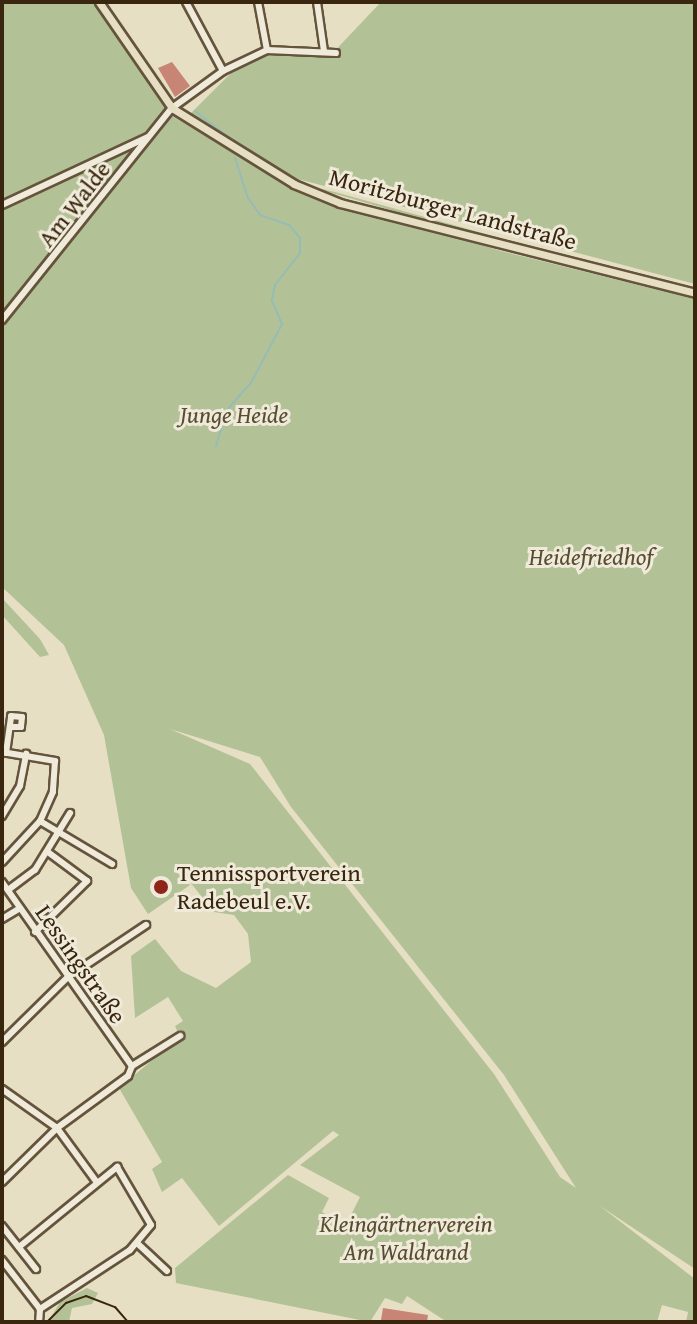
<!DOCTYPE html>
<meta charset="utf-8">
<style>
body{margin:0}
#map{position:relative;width:697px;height:1324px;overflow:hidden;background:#e6dfc4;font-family:"Gentium Book Plus",serif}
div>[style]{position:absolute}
.green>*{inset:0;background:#b3c296}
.stream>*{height:2px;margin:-1px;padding:0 1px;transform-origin:1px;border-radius:1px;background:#96bcb6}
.building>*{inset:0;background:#c88474}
.roads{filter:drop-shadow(2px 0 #65543c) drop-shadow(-2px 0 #65543c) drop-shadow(0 2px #65543c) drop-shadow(0 -2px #65543c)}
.minor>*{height:6px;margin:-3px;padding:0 3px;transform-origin:3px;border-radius:3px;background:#efead9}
.major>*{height:7px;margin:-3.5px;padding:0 3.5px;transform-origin:3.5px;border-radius:3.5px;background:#e6dfc4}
.tram>*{height:2px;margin:-1px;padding:0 1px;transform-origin:1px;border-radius:1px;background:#3a260e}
.dots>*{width:22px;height:22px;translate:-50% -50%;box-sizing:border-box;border:4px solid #efead9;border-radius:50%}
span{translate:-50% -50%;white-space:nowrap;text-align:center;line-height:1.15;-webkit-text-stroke:6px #efead9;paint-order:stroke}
.street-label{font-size:24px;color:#3a260e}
.park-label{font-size:24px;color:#584d30;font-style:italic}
.poi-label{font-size:24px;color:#3a260e}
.left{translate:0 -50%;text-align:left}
.frame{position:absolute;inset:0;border:4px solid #3a260e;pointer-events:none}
</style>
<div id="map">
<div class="green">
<div style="clip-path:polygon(evenodd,2px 2px,94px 2px,170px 115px,293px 187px,501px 251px,695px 299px,695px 1269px,600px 1206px,695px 1279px,695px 1322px,686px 1322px,688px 1312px,662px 1305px,657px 1322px,447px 1322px,407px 1296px,402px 1304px,385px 1298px,370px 1322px,176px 1283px,175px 1268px,288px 1175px,329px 1198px,322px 1212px,346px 1225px,360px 1197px,300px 1165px,339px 1135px,333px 1131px,219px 1226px,182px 1178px,162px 1192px,152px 1169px,162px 1162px,119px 1088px,180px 1037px,175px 1026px,183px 1021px,168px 997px,135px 1018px,131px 956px,155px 939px,181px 971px,216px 988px,251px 962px,248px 934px,234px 915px,214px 912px,186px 877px,190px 885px,148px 914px,131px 888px,104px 735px,64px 645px,2px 587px,2px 2px,170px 729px,260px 757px,291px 807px,504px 1075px,576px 1188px,560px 1177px,494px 1074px,250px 764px,170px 729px)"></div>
<div style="clip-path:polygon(381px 2px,695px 2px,695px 284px,294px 178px,190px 114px,236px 68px,273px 52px,328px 58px)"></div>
<div style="clip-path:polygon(301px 184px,335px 192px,594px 264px,470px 233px)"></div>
<div style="clip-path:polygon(2px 598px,40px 639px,49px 655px,40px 657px,2px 615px)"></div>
<div style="clip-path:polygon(87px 1288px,98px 1293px,92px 1304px,72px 1308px,69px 1322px,48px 1322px,60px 1302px)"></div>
</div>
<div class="stream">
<div style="left:195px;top:111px;width:51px;rotate:38.7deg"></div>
<div style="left:216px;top:446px;width:38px;rotate:-73deg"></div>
<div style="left:227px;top:410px;width:38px;rotate:-49deg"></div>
<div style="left:252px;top:381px;width:64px;rotate:-62.2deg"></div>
<div style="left:282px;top:324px;width:26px;rotate:-113deg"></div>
<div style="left:272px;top:300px;width:15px;rotate:-79deg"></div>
<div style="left:275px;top:285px;width:41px;rotate:-52deg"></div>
<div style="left:300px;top:253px;width:15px;rotate:-90deg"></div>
<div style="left:300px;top:238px;width:17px;rotate:-130deg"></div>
<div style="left:289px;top:225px;width:31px;rotate:-161deg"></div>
<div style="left:260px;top:215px;width:21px;rotate:-125deg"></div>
<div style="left:248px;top:198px;width:42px;rotate:-108deg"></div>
</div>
<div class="building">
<div style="clip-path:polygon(172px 62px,190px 86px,175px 97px,158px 68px)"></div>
<div style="clip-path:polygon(383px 1308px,428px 1315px,427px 1322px,381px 1320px)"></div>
</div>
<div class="roads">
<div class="minor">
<div style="left:186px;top:2px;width:78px;rotate:61.8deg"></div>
<div style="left:258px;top:2px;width:49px;rotate:79.4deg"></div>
<div style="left:317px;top:2px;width:49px;rotate:81.9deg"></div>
<div style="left:2px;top:205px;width:161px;rotate:-25deg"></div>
<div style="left:2px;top:320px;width:272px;rotate:-51.3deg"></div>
<div style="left:172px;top:108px;width:63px;rotate:-36deg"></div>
<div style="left:223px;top:71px;width:49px;rotate:-25.5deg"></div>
<div style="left:267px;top:50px;width:69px;rotate:2.5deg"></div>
<div style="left:2px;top:752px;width:54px;rotate:9.6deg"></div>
<div style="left:55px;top:761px;width:31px;rotate:94deg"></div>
<div style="left:53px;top:792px;width:32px;rotate:114deg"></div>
<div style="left:40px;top:821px;width:56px;rotate:132.8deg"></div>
<div style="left:6px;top:753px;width:37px;rotate:-82deg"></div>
<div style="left:11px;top:716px;width:11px;rotate:5deg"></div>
<div style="left:22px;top:717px;width:10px;rotate:96deg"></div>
<div style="left:21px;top:727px;width:11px;rotate:180deg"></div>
<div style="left:2px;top:816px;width:35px;rotate:-59deg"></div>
<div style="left:20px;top:786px;width:33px;rotate:-79deg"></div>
<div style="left:40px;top:821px;width:84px;rotate:30.8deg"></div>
<div style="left:2px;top:882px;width:225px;rotate:54.8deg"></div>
<div style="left:8px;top:890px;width:34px;rotate:-37deg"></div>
<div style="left:35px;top:870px;width:67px;rotate:-58.4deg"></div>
<div style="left:2px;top:919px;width:21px;rotate:-31deg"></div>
<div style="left:35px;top:932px;width:73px;rotate:-44.4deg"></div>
<div style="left:87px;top:881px;width:49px;rotate:-143.4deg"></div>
<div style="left:2px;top:1042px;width:93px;rotate:-44.6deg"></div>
<div style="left:68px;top:977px;width:94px;rotate:-33.7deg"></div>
<div style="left:2px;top:1089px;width:67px;rotate:35.3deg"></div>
<div style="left:57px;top:1128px;width:66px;rotate:53.7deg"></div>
<div style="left:2px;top:1182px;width:77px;rotate:-44.5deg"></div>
<div style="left:57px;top:1128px;width:88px;rotate:-36.2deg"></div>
<div style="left:128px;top:1076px;width:11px;rotate:-68deg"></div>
<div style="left:132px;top:1066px;width:57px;rotate:-32deg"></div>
<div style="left:2px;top:1226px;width:55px;rotate:51.7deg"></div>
<div style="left:137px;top:1243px;width:41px;rotate:43deg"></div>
<div style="left:19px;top:1247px;width:127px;rotate:-39.2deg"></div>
<div style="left:117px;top:1167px;width:67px;rotate:59.6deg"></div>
<div style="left:151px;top:1225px;width:33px;rotate:130deg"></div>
<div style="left:130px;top:1250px;width:108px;rotate:146.8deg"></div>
<div style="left:2px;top:1260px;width:62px;rotate:52.2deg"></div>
<div style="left:40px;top:1309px;width:13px;rotate:94deg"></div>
</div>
<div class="major">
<div style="left:99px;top:2px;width:129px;rotate:55.4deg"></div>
<div style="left:172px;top:108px;width:144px;rotate:31.9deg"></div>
<div style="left:294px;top:184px;width:50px;rotate:22.4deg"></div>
<div style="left:340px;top:203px;width:366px;rotate:14.2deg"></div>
</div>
</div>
<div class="tram">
<div style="left:47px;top:1322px;width:27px;rotate:-45deg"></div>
<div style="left:66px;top:1303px;width:21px;rotate:-19deg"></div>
<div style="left:86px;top:1296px;width:31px;rotate:21deg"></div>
<div style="left:115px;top:1307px;width:20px;rotate:49deg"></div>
</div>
<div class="dots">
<div style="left:161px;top:887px;background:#8f2418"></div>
</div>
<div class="street-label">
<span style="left:74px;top:204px;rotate:-52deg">Am Walde</span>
<span style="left:453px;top:209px;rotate:15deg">Moritzburger Landstraße</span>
<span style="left:81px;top:964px;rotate:55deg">Lessingstraße</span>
</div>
<div class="park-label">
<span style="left:234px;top:415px">Junge Heide</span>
<span style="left:591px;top:557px">Heidefriedhof</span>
<span style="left:406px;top:1238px">Kleingärtnerverein<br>Am Waldrand</span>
</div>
<div class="poi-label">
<span class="left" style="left:177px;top:887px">Tennissportverein<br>Radebeul e.V.</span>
</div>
<div class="frame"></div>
</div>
